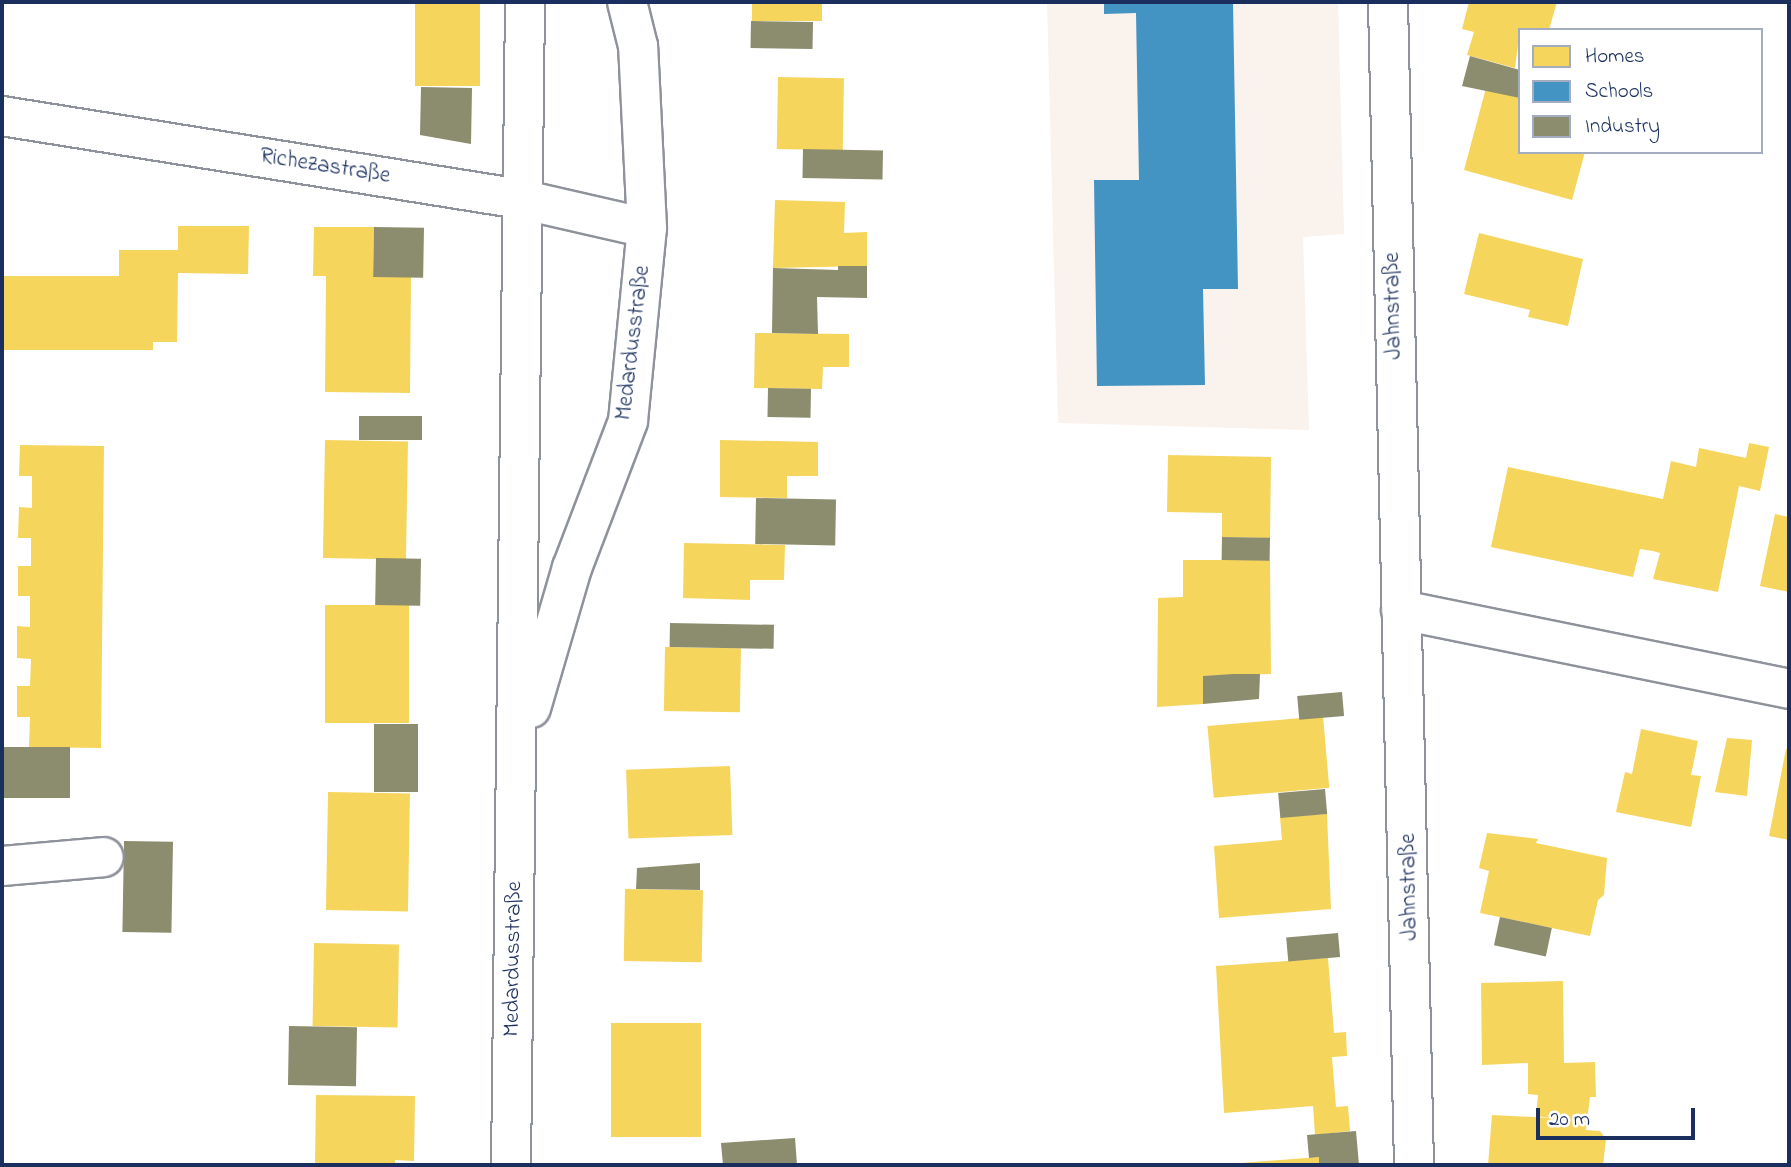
<!DOCTYPE html>
<meta charset="utf-8">
<style>
body{margin:0}
#map{position:relative;width:1791px;height:1167px;overflow:hidden;background:#fff;font-family:"Indie Flower",sans-serif}
div>[style]{position:absolute}
.built>*{inset:0;background:#faf2ed}
.homes>*{inset:0;background:#f6d55c;transform-origin:0 0}
.schools>*{inset:0;background:#4393c3}
.industry>*{inset:0;background:#8c8c6e;transform-origin:0 0}
.roads{filter:drop-shadow(2px 0 #8e929a) drop-shadow(-2px 0 #8e929a) drop-shadow(0 2px #8e929a) drop-shadow(0 -2px #8e929a)}
.street>*{height:38px;margin:-19px;padding:0 19px;transform-origin:19px;border-radius:19px;background:#fff}
span{translate:-50% -50%;white-space:nowrap;text-align:center;line-height:1.15;-webkit-text-stroke:7px #fff;paint-order:stroke}
.street-label{font-size:23px;color:#1b2f5e}
.frame{position:absolute;inset:0;border:4px solid #1b2f5e;pointer-events:none}
.legend{position:absolute;left:1518px;top:28px;width:245px;height:126px;box-sizing:border-box;background:#fff;border:2px solid #a4acbf;margin:0;padding:9px 12px;list-style:none;font-size:21px;color:#1b2f5e}
.legend li{display:flex;align-items:center;gap:14px;height:35px}
.legend b{width:35px;border:2px solid #a4acbf}
.scale{position:absolute;left:1536px;top:1108px;width:159px;height:32px;box-sizing:border-box;border:4px solid #1b2f5e;border-top:0;padding-left:9px;font-size:21px;line-height:24px;white-space:nowrap;color:#1b2f5e;-webkit-text-stroke:5px #fff;paint-order:stroke}
</style>
<div id="map">
<div class="built">
<div style="clip-path:polygon(1047px 2px,1338px 2px,1344px 234px,1303px 237px,1309px 430px,1058px 423px)"></div>
</div>
<div class="homes">
<div style="left:415px;top:2px;width:65px;height:84px"></div>
<div style="left:752px;top:2px;width:70px;height:19px"></div>
<div style="clip-path:polygon(1469px 2px,1557px 2px,1549px 30px,1520px 30px,1515px 68px,1467px 55px,1474px 32px,1462px 29px)"></div>
<div style="left:778px;top:77px;width:66px;height:72px;rotate:1deg"></div>
<div style="clip-path:polygon(1486px 88px,1520px 98px,1520px 152px,1585px 152px,1572px 200px,1464px 170px)"></div>
<div style="clip-path:polygon(775px 200px,845px 202px,844px 233px,867px 232px,867px 266px,773px 268px)"></div>
<div style="clip-path:polygon(178px 226px,249px 226px,248px 274px,178px 273px,177px 342px,153px 342px,153px 350px,2px 350px,2px 276px,119px 276px,119px 250px,178px 250px)"></div>
<div style="clip-path:polygon(314px 227px,374px 227px,373px 277px,411px 277px,410px 393px,325px 392px,326px 276px,313px 276px)"></div>
<div style="clip-path:polygon(1479px 233px,1583px 259px,1568px 326px,1528px 317px,1530px 310px,1464px 294px)"></div>
<div style="clip-path:polygon(755px 333px,849px 334px,849px 367px,823px 367px,822px 389px,754px 388px)"></div>
<div style="left:325px;top:440px;width:83px;height:118px;rotate:1deg"></div>
<div style="clip-path:polygon(720px 440px,818px 442px,818px 476px,787px 476px,787px 498px,720px 497px)"></div>
<div style="clip-path:polygon(1749px 443px,1769px 447px,1760px 491px,1739px 486px,1718px 592px,1653px 579px,1660px 553px,1653px 551px,1640px 549px,1633px 577px,1491px 547px,1508px 467px,1663px 499px,1671px 461px,1696px 467px,1699px 448px,1746px 458px)"></div>
<div style="clip-path:polygon(20px 445px,104px 446px,101px 748px,29px 747px,30px 717px,17px 717px,17px 686px,30px 686px,31px 659px,17px 658px,17px 626px,30px 627px,30px 596px,18px 596px,18px 566px,31px 566px,31px 538px,18px 538px,19px 507px,32px 508px,32px 476px,19px 476px)"></div>
<div style="clip-path:polygon(1168px 455px,1271px 457px,1270px 538px,1222px 537px,1222px 513px,1167px 512px)"></div>
<div style="clip-path:polygon(1775px 514px,1789px 517px,1789px 592px,1760px 586px)"></div>
<div style="clip-path:polygon(684px 543px,785px 545px,784px 580px,750px 580px,750px 600px,683px 598px)"></div>
<div style="clip-path:polygon(1183px 560px,1270px 560px,1271px 674px,1203px 676px,1203px 704px,1157px 707px,1158px 598px,1183px 597px)"></div>
<div style="left:325px;top:605px;width:84px;height:118px"></div>
<div style="left:665px;top:647px;width:76px;height:64px;rotate:1deg"></div>
<div style="left:1323px;top:716px;width:72px;height:116px;rotate:85deg"></div>
<div style="clip-path:polygon(1641px 729px,1698px 741px,1691px 775px,1701px 776px,1691px 827px,1616px 812px,1625px 772px,1632px 774px)"></div>
<div style="clip-path:polygon(1727px 738px,1752px 740px,1747px 796px,1715px 792px)"></div>
<div style="clip-path:polygon(1786px 749px,1789px 750px,1789px 840px,1769px 836px)"></div>
<div style="left:730px;top:766px;width:69px;height:104px;rotate:88deg"></div>
<div style="left:328px;top:792px;width:82px;height:118px;rotate:1deg"></div>
<div style="clip-path:polygon(1327px 814px,1331px 909px,1219px 918px,1214px 846px,1282px 840px,1280px 817px)"></div>
<div style="clip-path:polygon(1487px 833px,1538px 839px,1536px 843px,1607px 858px,1604px 895px,1598px 900px,1590px 936px,1480px 913px,1489px 871px,1479px 868px)"></div>
<div style="left:625px;top:889px;width:78px;height:72px;rotate:1deg"></div>
<div style="left:314px;top:943px;width:85px;height:83px;rotate:1deg"></div>
<div style="clip-path:polygon(1328px 958px,1334px 1033px,1346px 1032px,1347px 1056px,1332px 1057px,1336px 1107px,1348px 1106px,1350px 1131px,1315px 1135px,1313px 1106px,1224px 1113px,1216px 966px)"></div>
<div style="clip-path:polygon(1563px 981px,1564px 1063px,1595px 1062px,1596px 1097px,1590px 1097px,1586px 1130px,1600px 1131px,1606px 1139px,1603px 1165px,1488px 1165px,1492px 1115px,1552px 1118px,1536px 1116px,1538px 1095px,1528px 1094px,1528px 1063px,1482px 1065px,1481px 983px)"></div>
<div style="left:701px;top:1023px;width:114px;height:90px;rotate:90deg"></div>
<div style="clip-path:polygon(316px 1095px,415px 1096px,414px 1161px,395px 1160px,395px 1165px,315px 1165px)"></div>
<div style="clip-path:polygon(1319px 1157px,1319px 1165px,1241px 1165px,1241px 1163px)"></div>
</div>
<div class="schools">
<div style="clip-path:polygon(1104px 2px,1233px 2px,1238px 289px,1203px 289px,1205px 385px,1097px 386px,1094px 180px,1139px 180px,1136px 13px,1104px 14px)"></div>
</div>
<div class="industry">
<div style="left:751px;top:21px;width:62px;height:27px;rotate:1deg"></div>
<div style="clip-path:polygon(1470px 56px,1520px 70px,1520px 98px,1462px 86px)"></div>
<div style="clip-path:polygon(421px 87px,472px 88px,471px 144px,420px 135px)"></div>
<div style="left:803px;top:149px;width:80px;height:29px;rotate:1deg"></div>
<div style="left:374px;top:227px;width:50px;height:50px;rotate:1deg"></div>
<div style="clip-path:polygon(838px 266px,867px 266px,867px 298px,817px 297px,818px 334px,772px 333px,773px 268px,838px 270px)"></div>
<div style="left:768px;top:388px;width:43px;height:29px;rotate:1deg"></div>
<div style="left:359px;top:416px;width:63px;height:24px"></div>
<div style="left:756px;top:498px;width:80px;height:46px;rotate:1deg"></div>
<div style="left:1222px;top:537px;width:48px;height:23px;rotate:1deg"></div>
<div style="left:376px;top:558px;width:45px;height:47px;rotate:1deg"></div>
<div style="left:670px;top:623px;width:104px;height:24px;rotate:1deg"></div>
<div style="clip-path:polygon(1233px 674px,1260px 674px,1259px 699px,1203px 704px,1203px 676px)"></div>
<div style="left:1342px;top:692px;width:24px;height:45px;rotate:85deg"></div>
<div style="left:374px;top:724px;width:44px;height:68px"></div>
<div style="left:2px;top:747px;width:68px;height:51px"></div>
<div style="left:1325px;top:789px;width:25px;height:47px;rotate:85deg"></div>
<div style="left:124px;top:841px;width:49px;height:91px;rotate:1deg"></div>
<div style="clip-path:polygon(700px 863px,700px 890px,636px 889px,637px 868px)"></div>
<div style="left:1500px;top:917px;width:53px;height:29px;rotate:12deg"></div>
<div style="left:1338px;top:933px;width:24px;height:52px;rotate:85deg"></div>
<div style="left:289px;top:1026px;width:68px;height:59px;rotate:1deg"></div>
<div style="clip-path:polygon(1356px 1131px,1359px 1165px,1319px 1165px,1319px 1157px,1309px 1158px,1307px 1135px)"></div>
<div style="clip-path:polygon(795px 1138px,797px 1165px,723px 1165px,721px 1143px)"></div>
</div>
<div class="roads">
<div class="street">
<div style="left:1388px;top:2px;width:1163px;rotate:88.72deg"></div>
<div style="left:2px;top:116px;width:525px;rotate:9.1deg"></div>
<div style="left:520px;top:199px;width:130px;rotate:12.9deg"></div>
<div style="left:1401px;top:610px;width:396px;rotate:11.5deg"></div>
<div style="left:531px;top:708px;width:146px;rotate:-73.7deg"></div>
<div style="left:572px;top:568px;width:157px;rotate:-69.1deg"></div>
<div style="left:628px;top:421px;width:194px;rotate:-84.4deg"></div>
<div style="left:647px;top:228px;width:182px;rotate:-92.8deg"></div>
<div style="left:638px;top:46px;width:45px;rotate:-104deg"></div>
<div style="left:2px;top:866px;width:102px;rotate:-5deg"></div>
<div style="left:511px;top:1165px;width:1163px;rotate:-89.31deg"></div>
</div>
</div>
<div class="street-label">
<span style="left:325px;top:167px;rotate:9deg">Richezastraße</span>
<span style="left:1394px;top:306px;rotate:-91deg">Jahnstraße</span>
<span style="left:634px;top:343px;rotate:-83deg">Medardusstraße</span>
<span style="left:1410px;top:887px;rotate:-91deg">Jahnstraße</span>
<span style="left:514px;top:959px;rotate:-89deg">Medardusstraße</span>
</div>
<div class="frame"></div>
<ul class="legend">
<li><b style="height:19px;background:#f6d55c"></b>Homes</li>
<li><b style="height:19px;background:#4393c3"></b>Schools</li>
<li><b style="height:19px;background:#8c8c6e"></b>Industry</li>
</ul>
<div class="scale">20 m</div>
</div>
